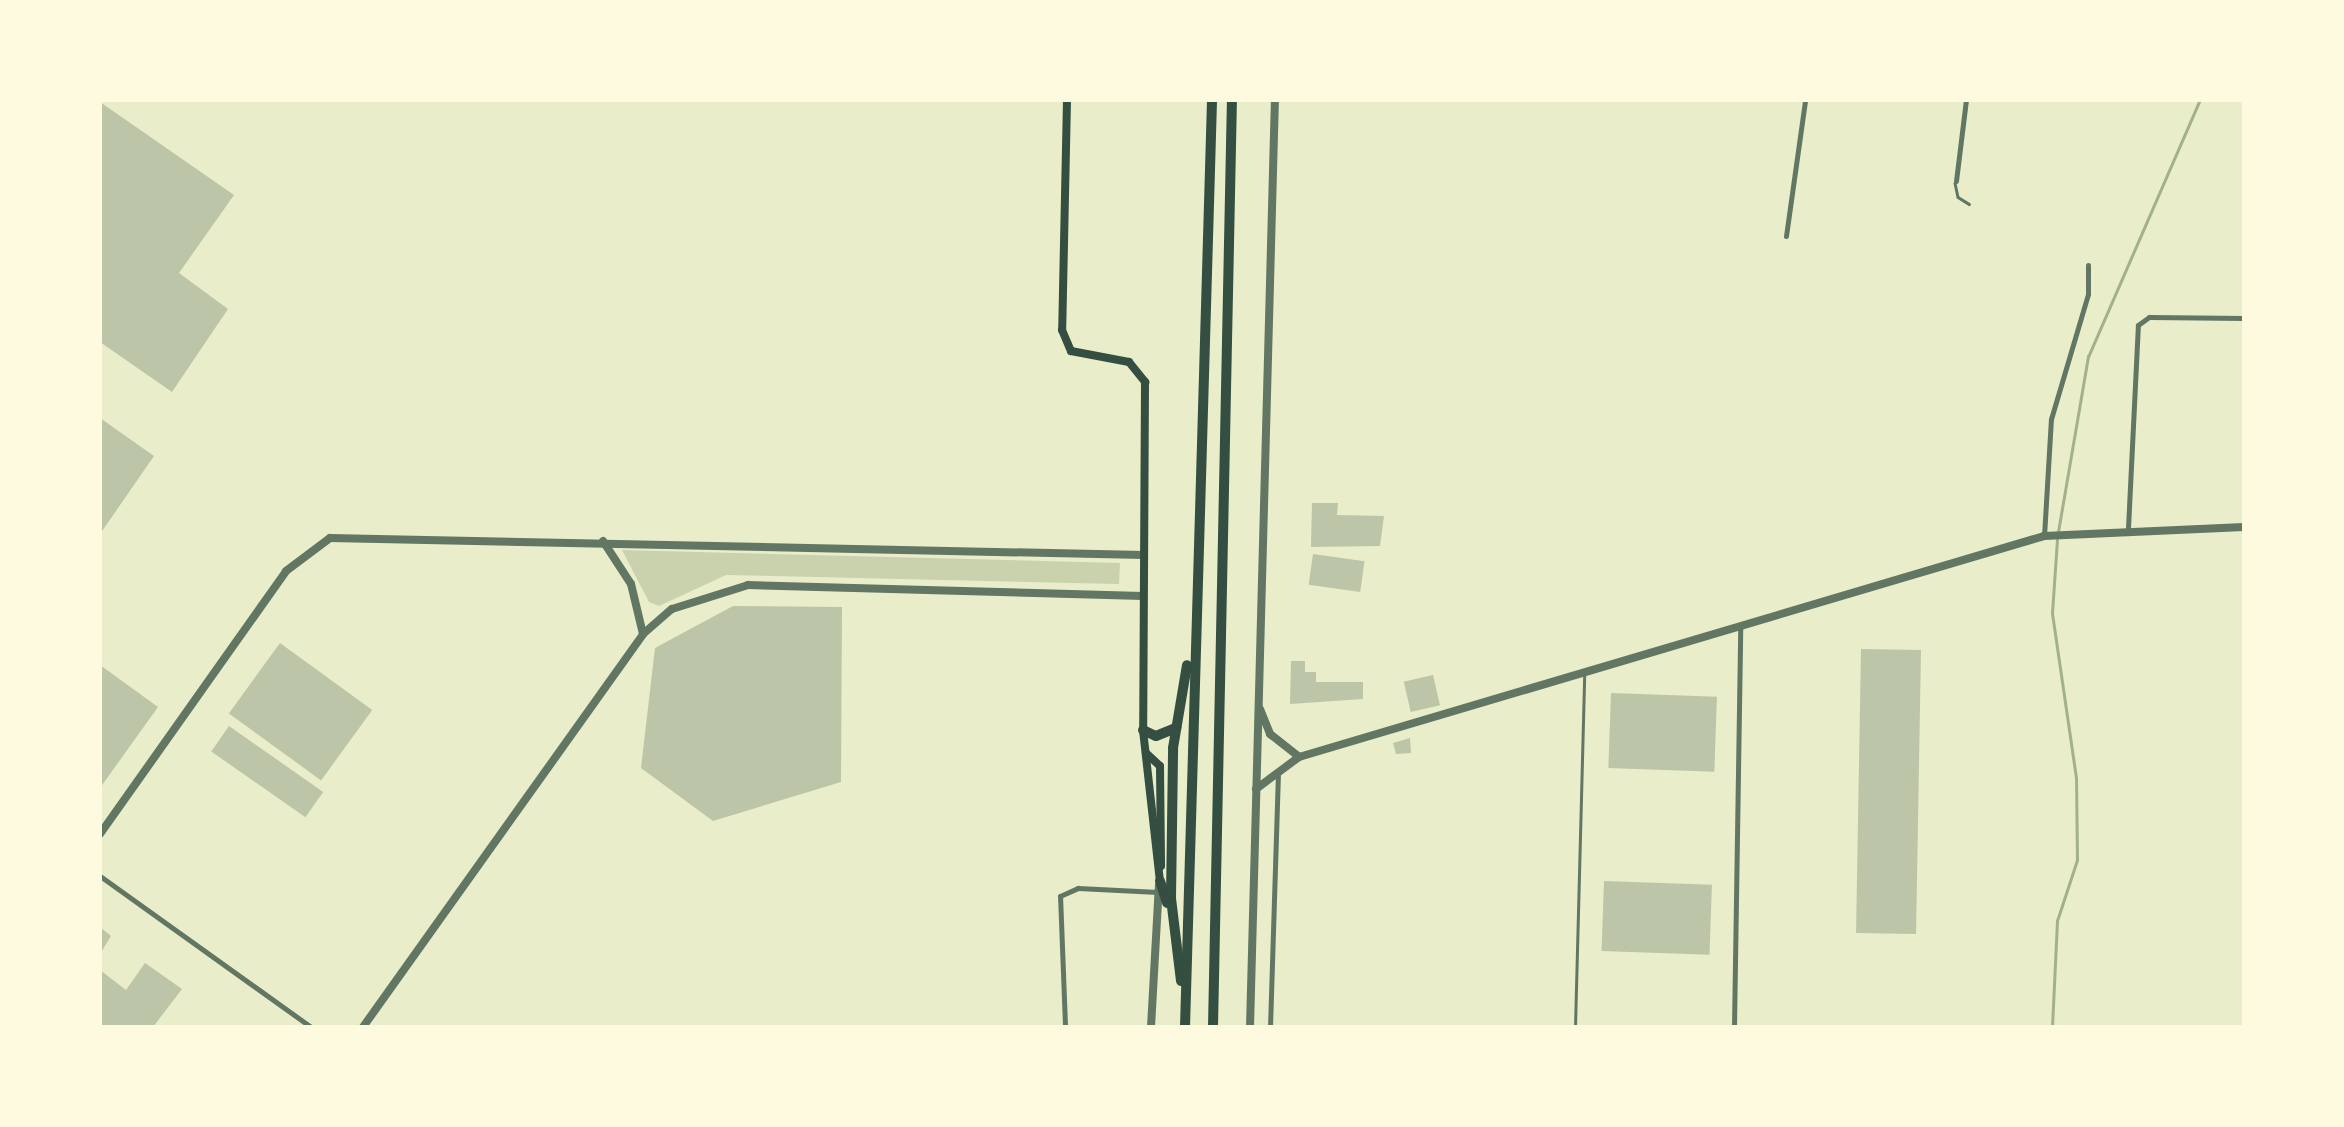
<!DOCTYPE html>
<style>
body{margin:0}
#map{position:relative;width:2344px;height:1127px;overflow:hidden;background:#e9edc9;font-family:"Fira Sans Condensed",sans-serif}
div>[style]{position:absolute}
.green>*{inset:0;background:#cad2ad}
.stream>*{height:2.5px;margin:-1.25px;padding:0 1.25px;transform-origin:1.25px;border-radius:1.25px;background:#a3b18a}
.building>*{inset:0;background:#bcc5a7;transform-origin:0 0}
.service>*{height:2.5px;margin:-1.25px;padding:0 1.25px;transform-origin:1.25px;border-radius:1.25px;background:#617663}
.minor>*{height:5px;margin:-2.5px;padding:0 2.5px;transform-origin:2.5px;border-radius:2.5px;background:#617663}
.tertiary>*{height:8px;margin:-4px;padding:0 4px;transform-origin:4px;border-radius:4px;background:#617663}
.secondary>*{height:8px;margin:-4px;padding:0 4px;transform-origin:4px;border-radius:4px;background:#344e41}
.motorway>*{height:10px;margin:-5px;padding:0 5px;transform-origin:5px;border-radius:5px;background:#344e41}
span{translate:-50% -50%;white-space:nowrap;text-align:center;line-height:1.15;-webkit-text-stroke:10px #fefae0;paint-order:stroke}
.frame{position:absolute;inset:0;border:102px solid #fefae0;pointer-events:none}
</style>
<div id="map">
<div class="green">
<div style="clip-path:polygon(622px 550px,1120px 563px,1119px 584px,726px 575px,659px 606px,649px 602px)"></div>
</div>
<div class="stream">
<div style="left:2058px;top:532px;width:178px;rotate:-80.3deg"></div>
<div style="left:2088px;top:357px;width:280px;rotate:-66.5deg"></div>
<div style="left:2052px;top:1027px;width:106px;rotate:-87.3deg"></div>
<div style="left:2057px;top:921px;width:64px;rotate:-71.8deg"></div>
<div style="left:2077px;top:860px;width:82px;rotate:-90.7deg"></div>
<div style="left:2076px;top:778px;width:167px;rotate:-98.3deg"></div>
<div style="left:2052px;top:613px;width:73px;rotate:-86.1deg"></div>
</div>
<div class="building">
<div style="clip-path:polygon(100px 102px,234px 195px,179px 273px,228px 309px,172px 392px,100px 342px)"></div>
<div style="clip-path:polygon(100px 418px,154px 456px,100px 534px)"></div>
<div style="clip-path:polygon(1312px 503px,1338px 503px,1337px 515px,1384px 516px,1380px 546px,1311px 547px)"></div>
<div style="left:1313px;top:554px;width:52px;height:31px;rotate:8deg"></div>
<div style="clip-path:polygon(733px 606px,842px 607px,841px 782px,713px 821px,641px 768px,655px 648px)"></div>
<div style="left:280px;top:643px;width:114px;height:87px;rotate:36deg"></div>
<div style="left:1861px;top:649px;width:60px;height:284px;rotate:1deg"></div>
<div style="clip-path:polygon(1291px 661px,1305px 661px,1305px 672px,1316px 672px,1316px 682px,1363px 682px,1363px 699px,1290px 704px)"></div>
<div style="clip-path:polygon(100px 665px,158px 707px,100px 788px)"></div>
<div style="left:1433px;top:675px;width:31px;height:30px;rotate:77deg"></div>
<div style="left:1611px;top:693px;width:106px;height:75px;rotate:2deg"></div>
<div style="left:229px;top:726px;width:115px;height:31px;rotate:35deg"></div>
<div style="clip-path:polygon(1410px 738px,1411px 753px,1396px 754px,1393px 743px)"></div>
<div style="left:1604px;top:881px;width:108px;height:70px;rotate:2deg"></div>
<div style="clip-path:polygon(100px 927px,111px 936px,100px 954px)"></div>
<div style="clip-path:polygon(145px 963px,182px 989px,153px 1027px,100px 1027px,100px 970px,126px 990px)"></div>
</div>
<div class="service">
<div style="left:1955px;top:183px;width:14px;rotate:78deg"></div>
<div style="left:1958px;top:197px;width:13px;rotate:32deg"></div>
<div style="left:1575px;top:1027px;width:353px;rotate:-88.5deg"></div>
</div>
<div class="minor">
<div style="left:1956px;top:181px;width:82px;rotate:-83deg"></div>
<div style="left:1786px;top:236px;width:137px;rotate:-82deg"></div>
<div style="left:2128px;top:528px;width:203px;rotate:-87.2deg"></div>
<div style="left:2138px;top:325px;width:14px;rotate:-36deg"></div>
<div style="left:2149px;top:317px;width:95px;rotate:0.6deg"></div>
<div style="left:2044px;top:536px;width:117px;rotate:-86.6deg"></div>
<div style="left:2051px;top:419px;width:130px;rotate:-73.5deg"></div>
<div style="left:2088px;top:294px;width:29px;rotate:-90deg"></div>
<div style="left:100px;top:876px;width:259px;rotate:35.6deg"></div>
<div style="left:1065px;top:1025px;width:129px;rotate:-92.2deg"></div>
<div style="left:1060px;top:896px;width:20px;rotate:-24deg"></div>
<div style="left:1078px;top:888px;width:80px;rotate:2.9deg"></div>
<div style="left:1050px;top:1027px;width:21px"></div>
<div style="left:1270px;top:1027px;width:254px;rotate:-88.2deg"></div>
<div style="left:1734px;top:1027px;width:400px;rotate:-89.1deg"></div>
</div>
<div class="tertiary">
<div style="left:603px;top:541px;width:51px;rotate:56.9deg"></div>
<div style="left:631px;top:584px;width:51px;rotate:76.5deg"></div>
<div style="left:1260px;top:709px;width:27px;rotate:68deg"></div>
<div style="left:1270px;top:734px;width:37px;rotate:38deg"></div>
<div style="left:1256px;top:789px;width:54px;rotate:-36.7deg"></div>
<div style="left:1299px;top:757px;width:777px;rotate:-16.52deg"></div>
<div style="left:2044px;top:536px;width:200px;rotate:-2.6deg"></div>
<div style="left:100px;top:834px;width:322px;rotate:-54.7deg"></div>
<div style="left:286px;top:571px;width:55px;rotate:-36.9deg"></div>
<div style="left:330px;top:538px;width:814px;rotate:1.2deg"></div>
<div style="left:363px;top:1027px;width:483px;rotate:-54.5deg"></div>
<div style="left:643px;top:634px;width:38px;rotate:-41deg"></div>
<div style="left:672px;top:609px;width:80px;rotate:-17.5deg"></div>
<div style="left:748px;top:585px;width:395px;rotate:1.6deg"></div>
<div style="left:1151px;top:1027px;width:142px;rotate:-86.8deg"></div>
<div style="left:1250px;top:1027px;width:927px;rotate:-88.46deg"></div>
</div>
<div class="secondary">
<div style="left:1067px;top:100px;width:230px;rotate:91.2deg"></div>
<div style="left:1062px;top:330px;width:23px;rotate:67deg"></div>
<div style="left:1071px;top:351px;width:59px;rotate:10.7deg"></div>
<div style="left:1129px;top:362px;width:26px;rotate:51deg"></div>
<div style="left:1145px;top:382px;width:348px;rotate:90.3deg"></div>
<div style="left:1143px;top:730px;width:152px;rotate:83.6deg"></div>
<div style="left:1146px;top:753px;width:19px;rotate:43deg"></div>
<div style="left:1160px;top:766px;width:100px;rotate:89.4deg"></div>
</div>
<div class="motorway">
<div style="left:1143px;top:730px;width:14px;rotate:25deg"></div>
<div style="left:1156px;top:736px;width:22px;rotate:-22deg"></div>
<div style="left:1160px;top:881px;width:23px;rotate:72deg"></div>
<div style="left:1181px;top:981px;width:84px;rotate:-96.9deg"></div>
<div style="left:1171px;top:898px;width:150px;rotate:-89.2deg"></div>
<div style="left:1173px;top:748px;width:84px;rotate:-80.4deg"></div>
<div style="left:1185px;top:1027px;width:927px;rotate:-88.33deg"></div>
<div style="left:1213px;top:1027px;width:927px;rotate:-88.83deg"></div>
</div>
<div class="frame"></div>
</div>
